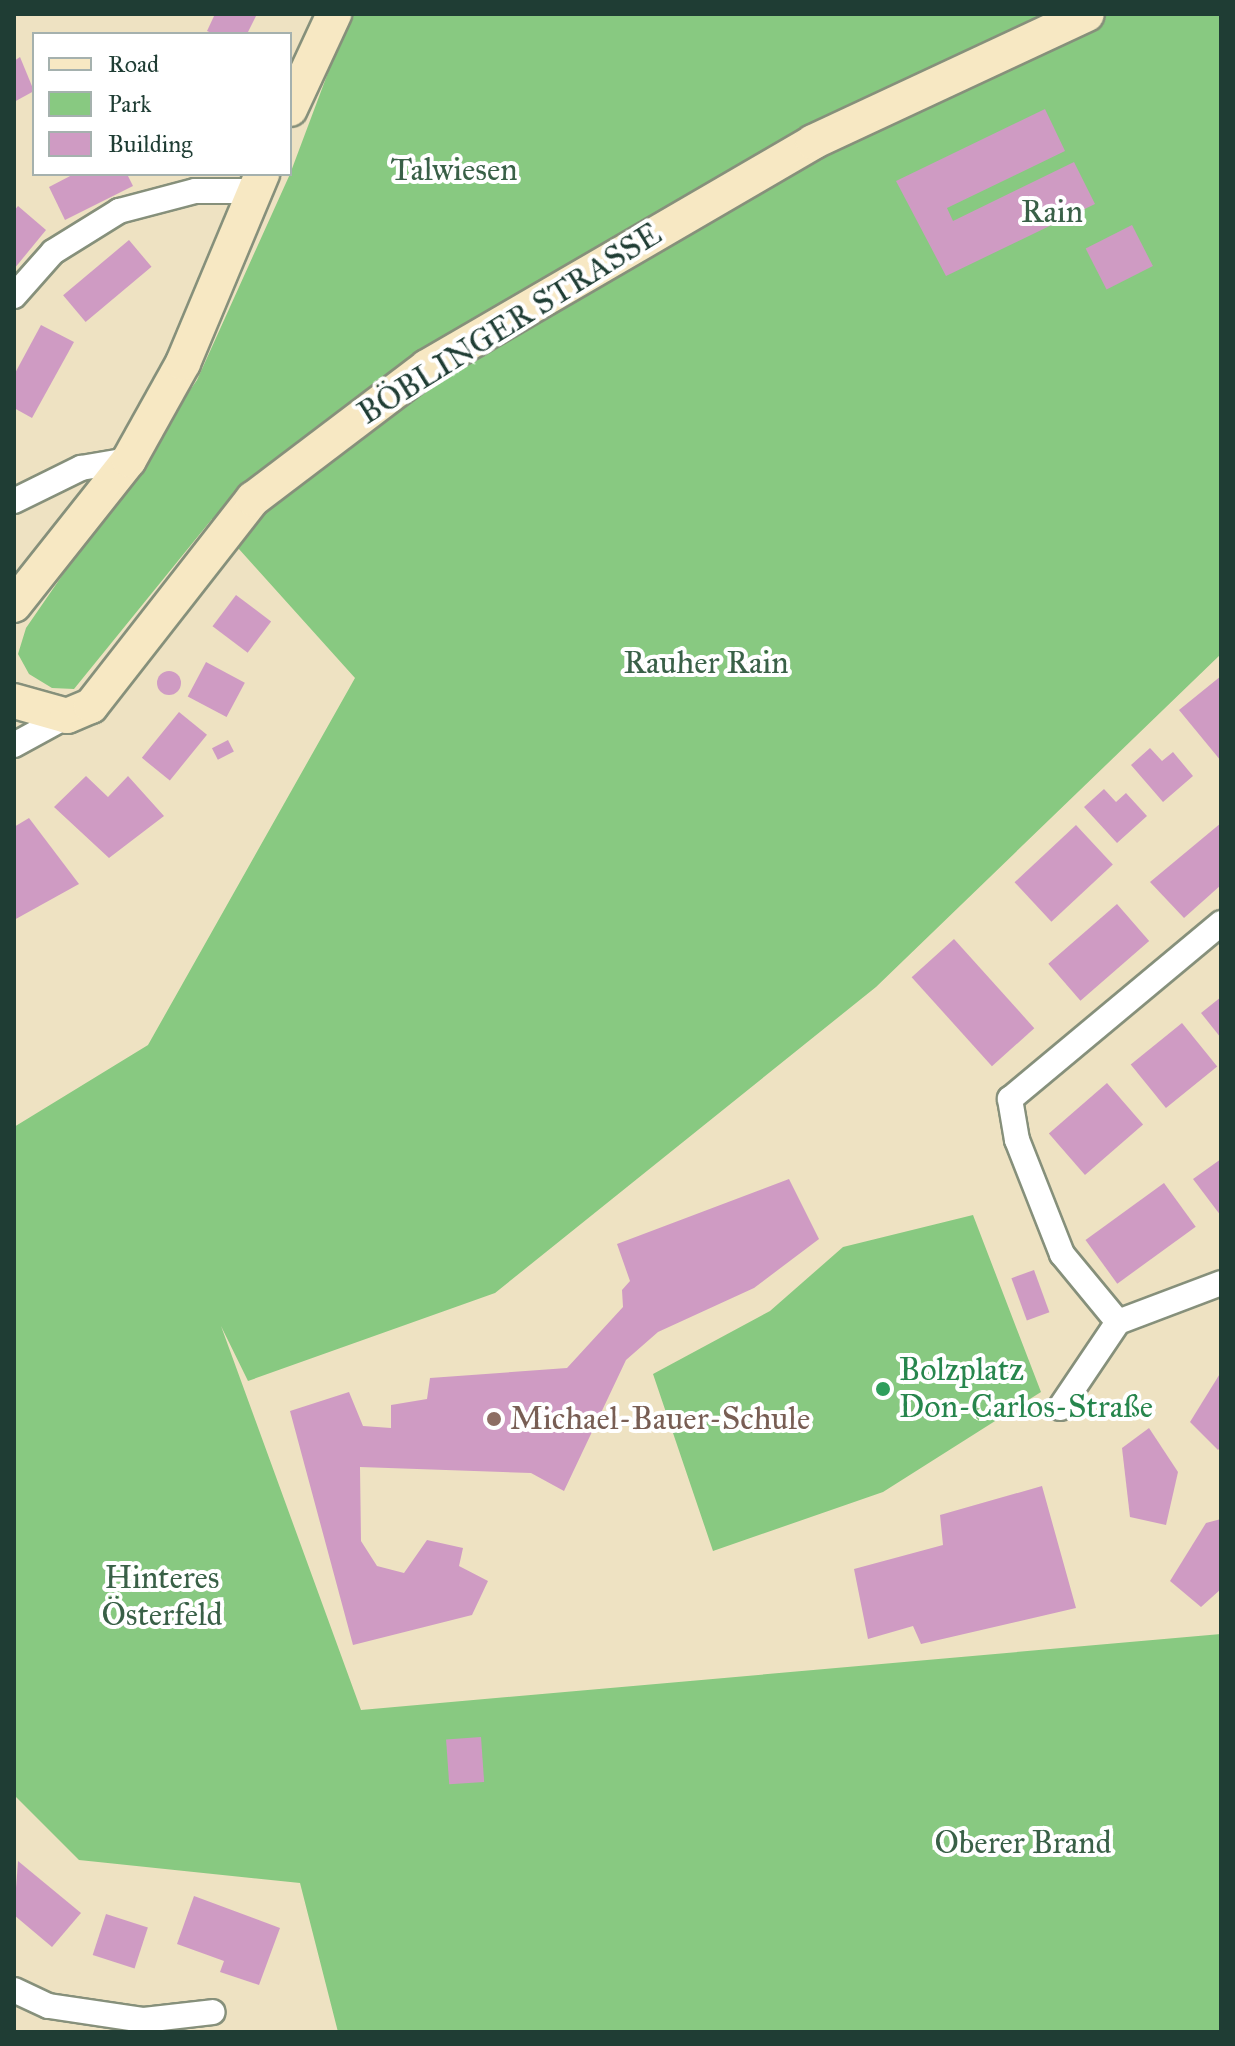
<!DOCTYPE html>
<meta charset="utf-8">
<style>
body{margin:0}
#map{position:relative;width:1235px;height:2046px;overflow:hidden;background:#eee2c2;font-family:"IM FELL Great Primer",serif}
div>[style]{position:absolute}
.green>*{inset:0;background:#88c981}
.building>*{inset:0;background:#cf9bc3;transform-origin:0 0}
.round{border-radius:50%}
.roads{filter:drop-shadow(2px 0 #86907b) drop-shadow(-2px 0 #86907b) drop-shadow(0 2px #86907b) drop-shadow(0 -2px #86907b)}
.minor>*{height:24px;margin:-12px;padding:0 12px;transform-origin:12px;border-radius:12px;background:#fff}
.secondary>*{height:34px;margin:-17px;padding:0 17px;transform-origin:17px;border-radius:17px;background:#f7e8c3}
.dots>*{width:22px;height:22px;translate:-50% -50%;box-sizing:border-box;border:4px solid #fff;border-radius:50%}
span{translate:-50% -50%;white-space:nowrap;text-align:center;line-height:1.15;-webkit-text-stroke:8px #fff;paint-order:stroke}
.park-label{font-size:32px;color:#396047}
.street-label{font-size:32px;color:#1f3d34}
.leisure-label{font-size:32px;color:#27864d}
.left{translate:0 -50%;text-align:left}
.education-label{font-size:32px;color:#785e54}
.frame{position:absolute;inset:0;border:16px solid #1f3d34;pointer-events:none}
.legend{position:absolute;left:32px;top:32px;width:260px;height:144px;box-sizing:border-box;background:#fff;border:2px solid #a5b1ae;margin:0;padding:10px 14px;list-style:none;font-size:24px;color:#1f3d34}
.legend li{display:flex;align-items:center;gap:16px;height:40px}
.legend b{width:40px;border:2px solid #a5b1ae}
</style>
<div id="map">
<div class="green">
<div style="clip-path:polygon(350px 14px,1221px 14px,1221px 654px,876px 987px,495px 1293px,248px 1381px,221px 1326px,361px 1710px,1221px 1634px,1221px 2032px,338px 2032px,300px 1883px,79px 1860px,14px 1795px,14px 1127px,148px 1045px,355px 678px,212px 519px,74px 689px,52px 688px,29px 674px,18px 654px,26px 628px,197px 380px,290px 174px)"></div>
<div style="clip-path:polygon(973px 1215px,1041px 1392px,883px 1492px,713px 1551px,653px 1374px,770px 1311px,843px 1247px)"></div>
</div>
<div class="building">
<div style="clip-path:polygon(215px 14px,257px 14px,247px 34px,214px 34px,207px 31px)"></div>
<div style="clip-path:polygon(20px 57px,34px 91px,14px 102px,14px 61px)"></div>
<div style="clip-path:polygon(1045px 109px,1065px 151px,947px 208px,953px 221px,1074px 162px,1095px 204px,946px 276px,896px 181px)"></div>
<div style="clip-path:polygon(74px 174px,127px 174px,133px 186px,65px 220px,49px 187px)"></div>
<div style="clip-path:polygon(18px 206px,46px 230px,14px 269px,14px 211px)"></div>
<div style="left:1132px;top:225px;width:46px;height:52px;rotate:63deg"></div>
<div style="left:129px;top:240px;width:35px;height:86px;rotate:50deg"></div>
<div style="clip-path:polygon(41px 325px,74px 342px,32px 418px,14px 408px,14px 375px)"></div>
<div style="left:236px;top:595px;width:44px;height:39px;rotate:37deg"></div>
<div style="left:206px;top:662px;width:44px;height:39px;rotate:28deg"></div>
<div class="round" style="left:157px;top:671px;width:24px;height:24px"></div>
<div style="clip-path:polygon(1221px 676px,1221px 761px,1179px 710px)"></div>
<div style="left:179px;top:712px;width:36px;height:59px;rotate:39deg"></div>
<div style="left:228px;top:740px;width:13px;height:18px;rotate:63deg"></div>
<div style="clip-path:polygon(1150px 748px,1162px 761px,1173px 752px,1193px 776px,1163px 802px,1131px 765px)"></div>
<div style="clip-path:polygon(86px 776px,108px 797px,128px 776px,164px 816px,109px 858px,54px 807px)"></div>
<div style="clip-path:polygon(1104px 789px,1116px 802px,1126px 793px,1147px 816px,1117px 843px,1084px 807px)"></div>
<div style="clip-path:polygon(29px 818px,79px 884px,14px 920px,14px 827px)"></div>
<div style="clip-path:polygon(1221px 823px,1221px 885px,1184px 918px,1150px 882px)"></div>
<div style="left:1076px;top:825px;width:54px;height:84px;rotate:47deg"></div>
<div style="left:1117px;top:904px;width:49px;height:91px;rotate:49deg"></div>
<div style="left:954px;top:939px;width:120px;height:57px;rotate:48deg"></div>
<div style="clip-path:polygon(1221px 997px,1221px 1038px,1201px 1013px)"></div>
<div style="left:1182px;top:1023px;width:56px;height:66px;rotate:51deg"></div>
<div style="left:1107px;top:1083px;width:55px;height:77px;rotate:49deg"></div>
<div style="clip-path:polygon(1221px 1159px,1221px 1216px,1193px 1179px)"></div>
<div style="clip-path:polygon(789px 1179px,819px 1239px,754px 1288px,658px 1332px,626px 1360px,564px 1491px,531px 1473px,360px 1467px,361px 1541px,377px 1566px,404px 1573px,427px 1540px,463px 1548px,459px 1566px,488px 1581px,472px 1615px,353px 1645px,290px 1411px,349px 1392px,363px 1426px,391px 1428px,391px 1405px,427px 1399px,430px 1378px,567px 1368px,623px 1307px,622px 1290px,630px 1281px,617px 1244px)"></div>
<div style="left:1164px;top:1183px;width:54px;height:97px;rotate:54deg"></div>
<div style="left:1034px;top:1270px;width:45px;height:24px;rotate:70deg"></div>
<div style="clip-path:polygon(1221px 1372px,1221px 1447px,1218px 1450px,1190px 1422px)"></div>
<div style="clip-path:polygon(1149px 1428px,1178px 1472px,1166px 1525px,1130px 1517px,1122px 1448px)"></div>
<div style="clip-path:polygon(1042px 1486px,1076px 1608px,921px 1644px,913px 1626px,868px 1639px,854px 1569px,943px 1545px,940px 1515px)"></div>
<div style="clip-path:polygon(1221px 1519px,1221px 1589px,1201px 1607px,1170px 1581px,1206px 1523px)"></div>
<div style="left:481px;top:1737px;width:45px;height:35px;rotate:86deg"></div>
<div style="clip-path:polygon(18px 1861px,81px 1913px,52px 1947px,14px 1915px)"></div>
<div style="clip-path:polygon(194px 1896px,280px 1928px,259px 1985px,220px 1972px,224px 1961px,177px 1944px)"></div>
<div style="left:106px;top:1914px;width:44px;height:43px;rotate:18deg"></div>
</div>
<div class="roads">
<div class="minor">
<div style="left:14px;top:296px;width:59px;rotate:-48.4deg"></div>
<div style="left:53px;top:252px;width:78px;rotate:-31.8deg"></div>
<div style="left:119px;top:211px;width:79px;rotate:-14.7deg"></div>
<div style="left:195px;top:191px;width:59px"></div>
<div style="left:14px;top:501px;width:75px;rotate:-26.2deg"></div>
<div style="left:81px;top:468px;width:49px;rotate:-9.5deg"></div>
<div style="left:14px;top:745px;width:60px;rotate:-28.7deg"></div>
<div style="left:1118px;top:1322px;width:88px;rotate:-129.5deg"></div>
<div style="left:1062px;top:1254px;width:123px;rotate:-111.5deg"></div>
<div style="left:1017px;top:1140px;width:42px;rotate:-99.7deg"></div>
<div style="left:1010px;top:1099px;width:275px;rotate:-39.8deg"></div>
<div style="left:1060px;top:1408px;width:104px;rotate:-56deg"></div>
<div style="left:1118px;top:1322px;width:110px;rotate:-20.7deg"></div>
<div style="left:14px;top:1990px;width:38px;rotate:25deg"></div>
<div style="left:49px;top:2006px;width:96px;rotate:8.4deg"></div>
<div style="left:144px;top:2020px;width:69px;rotate:-6.6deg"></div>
</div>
<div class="secondary">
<div style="left:290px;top:109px;width:105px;rotate:-65.1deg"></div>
<div style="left:14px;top:605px;width:185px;rotate:-51.6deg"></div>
<div style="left:129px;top:460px;width:111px;rotate:-60.9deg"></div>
<div style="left:183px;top:363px;width:205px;rotate:-67.3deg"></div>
<div style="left:14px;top:701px;width:55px;rotate:15.8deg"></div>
<div style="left:67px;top:716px;width:26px;rotate:-23deg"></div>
<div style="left:91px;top:706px;width:263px;rotate:-52deg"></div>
<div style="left:253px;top:499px;width:218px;rotate:-37.2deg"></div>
<div style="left:427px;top:367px;width:447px;rotate:-30.2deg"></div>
<div style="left:813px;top:142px;width:302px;rotate:-25deg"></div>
</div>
</div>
<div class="dots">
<div style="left:883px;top:1389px;background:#2e9e5b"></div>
<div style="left:494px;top:1419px;background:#8d6e63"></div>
</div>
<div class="park-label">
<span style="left:454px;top:170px">Talwiesen</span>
<span style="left:1052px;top:212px">Rain</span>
<span style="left:706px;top:663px">Rauher Rain</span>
<span style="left:162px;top:1597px">Hinteres<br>Österfeld</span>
<span style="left:1023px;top:1843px">Oberer Brand</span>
</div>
<div class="street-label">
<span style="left:510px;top:324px;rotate:-32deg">BÖBLINGER STRASSE</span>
</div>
<div class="leisure-label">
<span class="left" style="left:899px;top:1389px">Bolzplatz<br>Don-Carlos-Straße</span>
</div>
<div class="education-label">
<span class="left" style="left:510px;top:1419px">Michael-Bauer-Schule</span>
</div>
<div class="frame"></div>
<ul class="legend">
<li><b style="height:10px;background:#f7e8c3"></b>Road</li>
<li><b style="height:22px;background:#88c981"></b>Park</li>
<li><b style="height:22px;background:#cf9bc3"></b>Building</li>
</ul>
</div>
